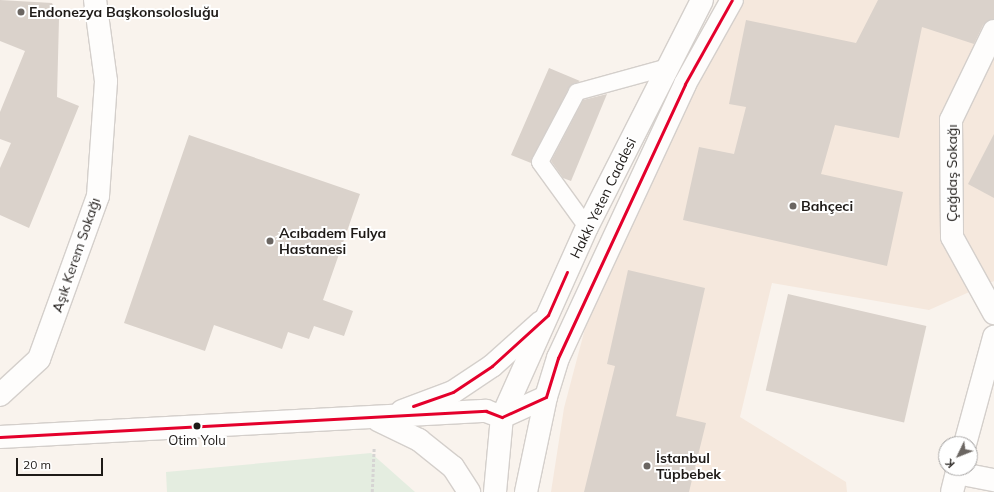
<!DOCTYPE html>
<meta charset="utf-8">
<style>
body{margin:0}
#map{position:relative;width:994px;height:492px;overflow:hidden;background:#f9f3ed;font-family:Mulish,sans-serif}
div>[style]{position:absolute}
.built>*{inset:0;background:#f5e8dd}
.green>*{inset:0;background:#e4ede0}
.building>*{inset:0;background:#dad2cb;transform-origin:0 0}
.path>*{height:2.5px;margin-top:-1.25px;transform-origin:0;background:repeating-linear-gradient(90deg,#d6d4d3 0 3px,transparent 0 5px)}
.roads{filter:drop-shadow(1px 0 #d4cfcb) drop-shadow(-1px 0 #d4cfcb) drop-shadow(0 1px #d4cfcb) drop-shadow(0 -1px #d4cfcb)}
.lane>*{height:16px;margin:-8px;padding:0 8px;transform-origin:8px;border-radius:8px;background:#fefdfc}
.street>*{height:22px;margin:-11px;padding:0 11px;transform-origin:11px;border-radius:11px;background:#fefdfc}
.secondary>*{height:22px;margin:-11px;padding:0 11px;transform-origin:11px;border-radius:11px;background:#fefdfc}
.bus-1>*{height:3px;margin:-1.5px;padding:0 1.5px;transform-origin:1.5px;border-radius:1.5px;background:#e4002b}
.dots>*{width:11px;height:11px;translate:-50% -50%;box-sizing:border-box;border:2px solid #fff;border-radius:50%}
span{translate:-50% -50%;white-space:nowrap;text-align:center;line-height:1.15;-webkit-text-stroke:4px #fff;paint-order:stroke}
.bus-label{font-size:13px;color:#1e1a17}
.poi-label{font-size:14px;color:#1e1a17;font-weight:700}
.left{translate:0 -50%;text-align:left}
.street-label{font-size:14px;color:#1e1a17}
.north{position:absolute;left:938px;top:436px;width:40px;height:40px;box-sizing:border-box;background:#fff;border:1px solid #a5a3a2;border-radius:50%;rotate:227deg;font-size:11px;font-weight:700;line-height:16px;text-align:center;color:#1e1a17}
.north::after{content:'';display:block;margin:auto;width:14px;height:18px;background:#6b6662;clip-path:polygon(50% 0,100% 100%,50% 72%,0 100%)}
.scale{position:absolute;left:16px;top:458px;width:87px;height:18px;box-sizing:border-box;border:2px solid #1e1a17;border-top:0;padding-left:5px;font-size:12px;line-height:14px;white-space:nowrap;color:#1e1a17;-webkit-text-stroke:3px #fff;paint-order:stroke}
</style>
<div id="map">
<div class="built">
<div style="clip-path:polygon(731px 0,994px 0,994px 281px,929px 310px,772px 283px,740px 417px,846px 482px,847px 492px,551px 492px,564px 408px,606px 249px)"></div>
</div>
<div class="green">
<div style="clip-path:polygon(371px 453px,415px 492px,167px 492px,166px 472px)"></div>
</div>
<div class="building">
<div style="clip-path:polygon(0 0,52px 3px,59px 19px,57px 97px,79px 106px,29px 228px,0 215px,0 168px,11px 143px,0 139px,0 112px,25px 51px,0 41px)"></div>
<div style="clip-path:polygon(878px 0,994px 0,994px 19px,983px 25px,974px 44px,922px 27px,899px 138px,835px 125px,821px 174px,903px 192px,887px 266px,683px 220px,699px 147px,734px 154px,746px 107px,729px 104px,746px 20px,856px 43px)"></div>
<div style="clip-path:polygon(549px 68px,580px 81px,569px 88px,531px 163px,511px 155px)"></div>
<div style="clip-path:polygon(607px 94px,571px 181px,563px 178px,551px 161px,583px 100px)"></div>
<div style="clip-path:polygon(994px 134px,994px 198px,968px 184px)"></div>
<div style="clip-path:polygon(189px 135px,360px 194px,323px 300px,353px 311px,344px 336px,314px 326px,309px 339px,288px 332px,282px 349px,214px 325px,205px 351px,124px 323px)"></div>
<div style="clip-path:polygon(628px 270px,705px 288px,676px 416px,706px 423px,689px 492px,584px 492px,615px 366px,607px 364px)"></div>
<div style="left:788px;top:294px;width:142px;height:99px;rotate:13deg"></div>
</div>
<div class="path">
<div style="left:372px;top:492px;width:45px;rotate:-87.5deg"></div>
</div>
<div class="roads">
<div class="lane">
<div style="left:587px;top:227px;width:80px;rotate:-125.9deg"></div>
<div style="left:540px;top:162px;width:79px;rotate:-62.1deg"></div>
<div style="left:577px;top:92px;width:94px;rotate:-15.4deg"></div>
</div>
<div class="street">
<div style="left:994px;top:31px;width:99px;rotate:115.8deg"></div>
<div style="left:951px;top:120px;width:117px;rotate:89.5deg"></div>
<div style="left:952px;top:237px;width:87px;rotate:61.1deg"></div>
<div style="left:0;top:395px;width:53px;rotate:-42.7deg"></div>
<div style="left:39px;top:359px;width:173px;rotate:-70.1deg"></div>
<div style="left:98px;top:196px;width:115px;rotate:-86deg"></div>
<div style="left:106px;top:81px;width:82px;rotate:-97.7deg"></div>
<div style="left:965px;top:444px;width:111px;rotate:-74.8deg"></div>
<div style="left:957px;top:473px;width:38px;rotate:11deg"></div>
<div style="left:952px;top:492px;width:25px;rotate:-76deg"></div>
</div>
<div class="secondary">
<div style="left:402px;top:411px;width:54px;rotate:-20.4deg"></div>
<div style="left:453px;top:392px;width:47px;rotate:-33.7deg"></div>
<div style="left:492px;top:366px;width:66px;rotate:-41.9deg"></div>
<div style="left:502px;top:417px;width:48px;rotate:-24.4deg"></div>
<div style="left:378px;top:420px;width:46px;rotate:26deg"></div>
<div style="left:419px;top:440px;width:43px;rotate:38.5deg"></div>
<div style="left:453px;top:467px;width:30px;rotate:57deg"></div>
<div style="left:0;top:437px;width:487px;rotate:-3.1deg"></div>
<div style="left:486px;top:411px;width:17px;rotate:21deg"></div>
<div style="left:495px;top:492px;width:75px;rotate:-84.7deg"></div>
<div style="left:502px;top:417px;width:208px;rotate:-65.9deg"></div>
<div style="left:587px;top:227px;width:254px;rotate:-63.1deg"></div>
<div style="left:526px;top:492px;width:97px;rotate:-78.1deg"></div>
<div style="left:546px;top:397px;width:41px;rotate:-72.9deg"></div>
<div style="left:558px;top:358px;width:302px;rotate:-65.1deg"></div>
<div style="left:685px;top:84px;width:96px;rotate:-60.8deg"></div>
</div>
</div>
<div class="bus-1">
<div style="left:413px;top:406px;width:42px;rotate:-19.3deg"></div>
<div style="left:453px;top:392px;width:47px;rotate:-33.7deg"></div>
<div style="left:492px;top:366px;width:76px;rotate:-42.3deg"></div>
<div style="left:548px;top:315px;width:47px;rotate:-66.2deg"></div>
<div style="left:0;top:437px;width:487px;rotate:-3.1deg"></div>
<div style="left:486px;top:411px;width:17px;rotate:21deg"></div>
<div style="left:502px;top:417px;width:48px;rotate:-24.4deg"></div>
<div style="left:546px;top:397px;width:41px;rotate:-72.9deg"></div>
<div style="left:558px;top:358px;width:302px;rotate:-65.1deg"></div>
<div style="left:685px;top:84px;width:96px;rotate:-60.8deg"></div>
</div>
<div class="dots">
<div style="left:21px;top:12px;background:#6b6662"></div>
<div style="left:793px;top:206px;background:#6b6662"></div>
<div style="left:270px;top:241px;background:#6b6662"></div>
<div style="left:197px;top:426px;background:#1e1a17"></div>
<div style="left:647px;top:466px;background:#6b6662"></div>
</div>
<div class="bus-label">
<span style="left:197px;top:440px">Otim Yolu</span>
</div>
<div class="poi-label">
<span class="left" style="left:29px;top:12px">Endonezya Başkonsolosluğu</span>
<span class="left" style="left:801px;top:206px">Bahçeci</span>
<span class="left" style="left:279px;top:241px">Acıbadem Fulya<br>Hastanesi</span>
<span class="left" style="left:656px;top:466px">İstanbul<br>Tüpbebek</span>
</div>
<div class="street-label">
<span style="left:952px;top:173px;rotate:-90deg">Çağdaş Sokağı</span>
<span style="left:603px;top:198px;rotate:-64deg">Hakkı Yeten Caddesi</span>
<span style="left:76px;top:255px;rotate:-71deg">Aşık Kerem Sokağı</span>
</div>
<div class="north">K</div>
<div class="scale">20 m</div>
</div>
